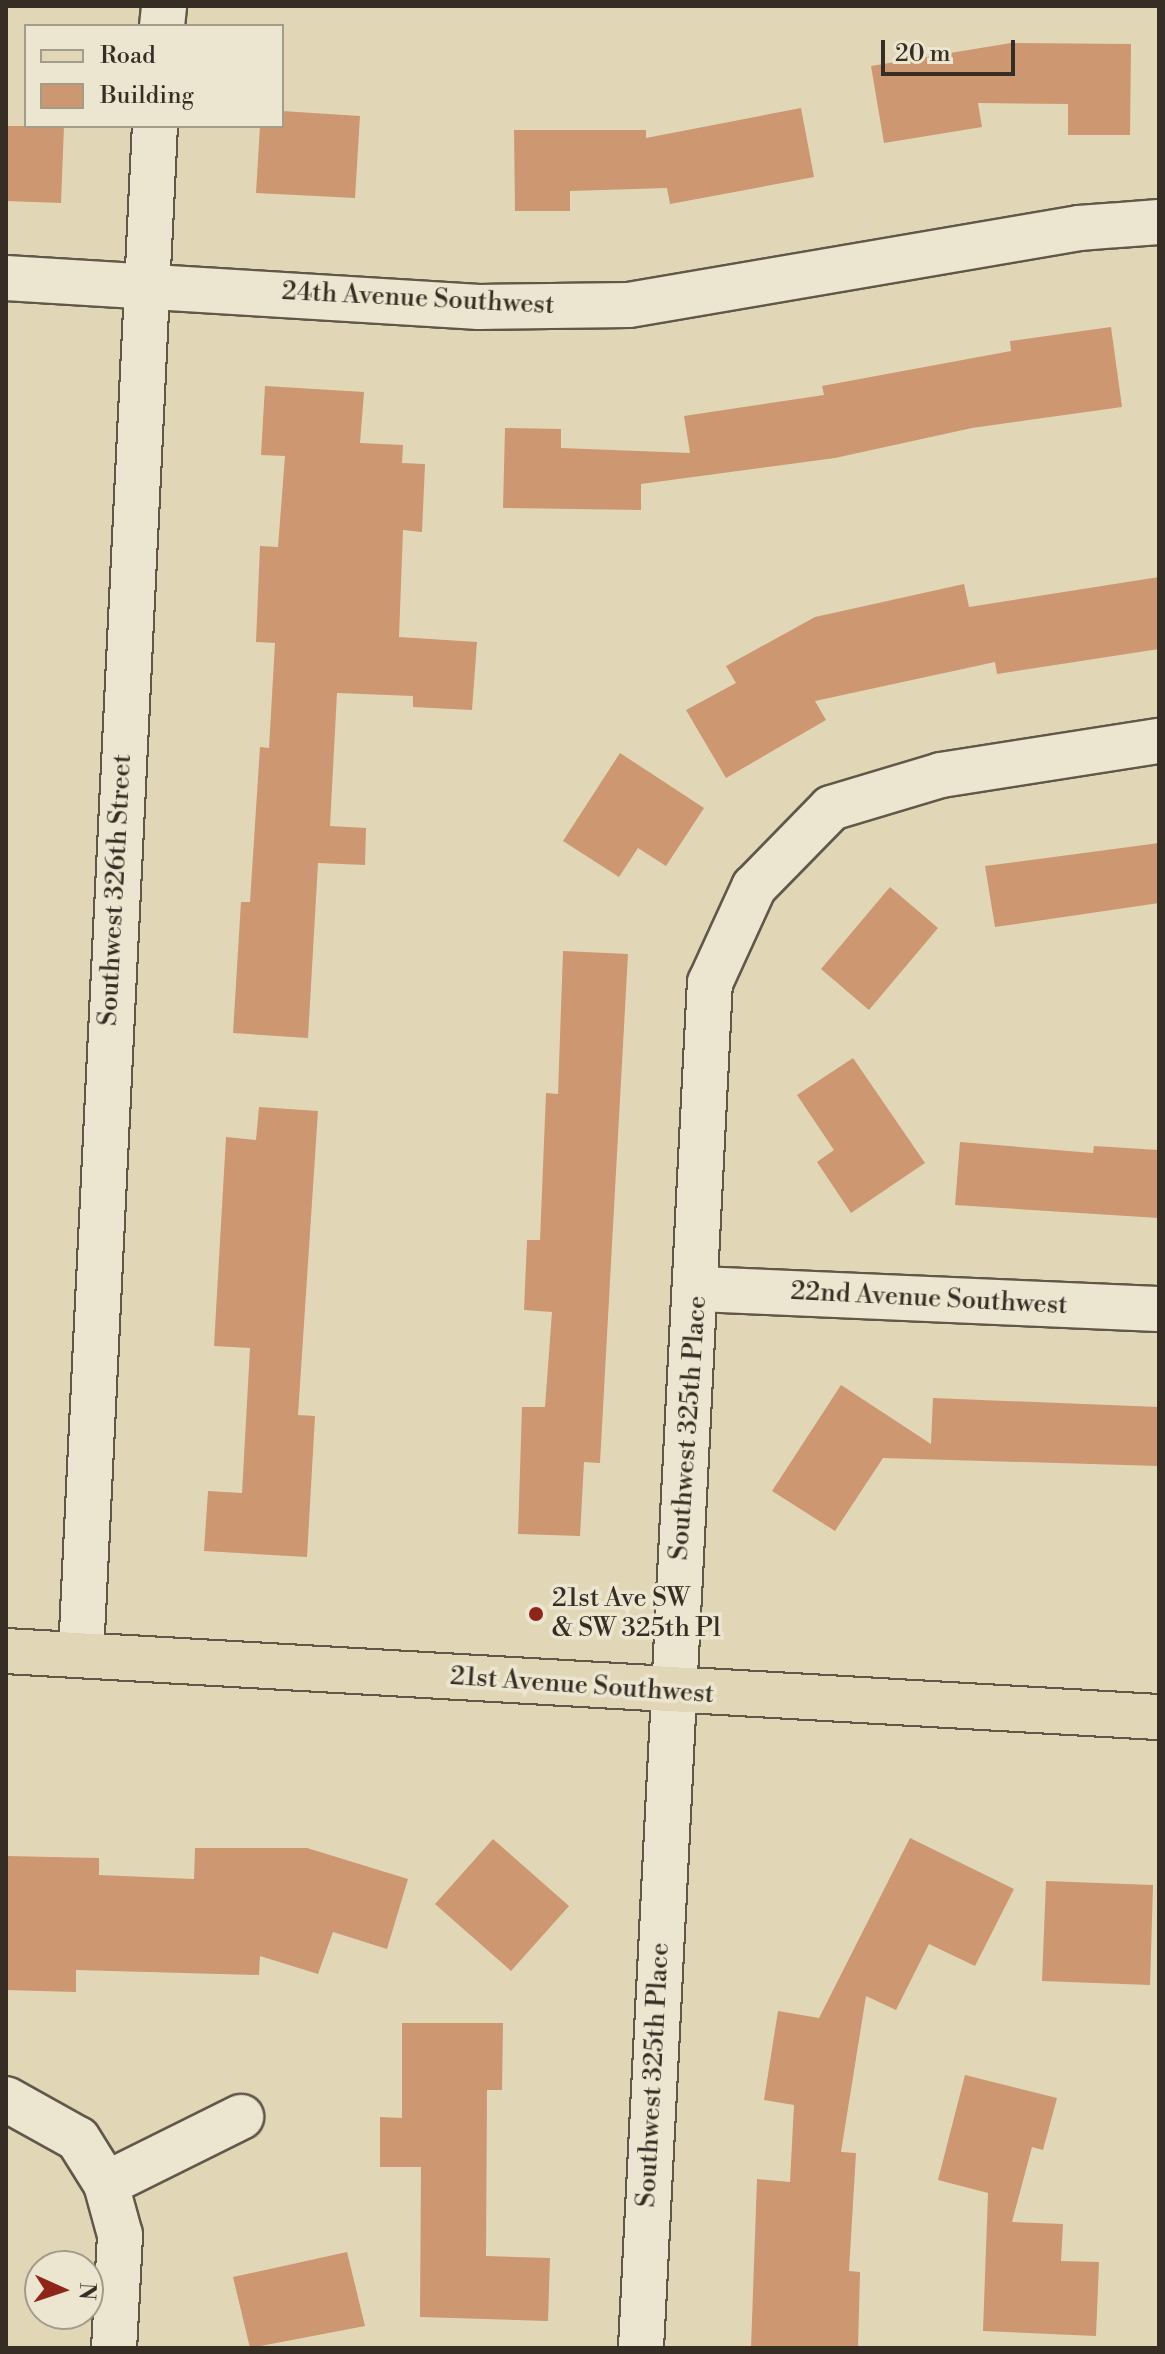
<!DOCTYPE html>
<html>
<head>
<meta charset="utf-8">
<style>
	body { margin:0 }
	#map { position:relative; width:1165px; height:2354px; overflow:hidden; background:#e1d7b7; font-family:"Libre Bodoni",serif }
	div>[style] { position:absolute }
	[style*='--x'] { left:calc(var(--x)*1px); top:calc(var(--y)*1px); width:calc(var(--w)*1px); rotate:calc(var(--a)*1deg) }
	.building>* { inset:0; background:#cc9771 }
	.roads { filter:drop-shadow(2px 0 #615849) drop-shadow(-2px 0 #615849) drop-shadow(0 2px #615849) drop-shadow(0 -2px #615849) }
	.minor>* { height:44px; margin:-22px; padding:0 22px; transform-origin:22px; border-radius:22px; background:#ece5d0 }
	.primary>* { height:44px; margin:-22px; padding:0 22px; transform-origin:22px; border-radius:22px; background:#e1d7b7 }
	.dots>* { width:22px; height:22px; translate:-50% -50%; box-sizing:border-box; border:4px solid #ece5d0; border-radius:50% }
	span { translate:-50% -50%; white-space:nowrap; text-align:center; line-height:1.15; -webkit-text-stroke:7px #ece5d0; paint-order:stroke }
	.street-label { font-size:26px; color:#362e24 }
	.poi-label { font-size:26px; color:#362e24 }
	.left { translate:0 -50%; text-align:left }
	.frame { position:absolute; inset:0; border:8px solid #362e24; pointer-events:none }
	.legend { position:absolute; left:24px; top:24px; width:260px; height:104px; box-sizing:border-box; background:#ece5d0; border:2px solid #a39c8b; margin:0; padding:10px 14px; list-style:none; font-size:24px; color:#362e24 }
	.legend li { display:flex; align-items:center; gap:16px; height:40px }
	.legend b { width:40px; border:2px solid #a39c8b }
	.north { position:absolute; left:24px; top:2250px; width:80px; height:80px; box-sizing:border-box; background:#ece5d0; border:2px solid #a39c8b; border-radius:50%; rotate:93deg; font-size:22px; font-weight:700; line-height:32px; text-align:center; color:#362e24 }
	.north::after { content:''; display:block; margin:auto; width:28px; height:36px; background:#8f2418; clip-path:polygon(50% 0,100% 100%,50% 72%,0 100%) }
	.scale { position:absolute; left:881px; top:40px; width:134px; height:36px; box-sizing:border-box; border:4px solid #362e24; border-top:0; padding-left:10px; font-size:24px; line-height:28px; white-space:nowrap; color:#362e24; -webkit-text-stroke:6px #ece5d0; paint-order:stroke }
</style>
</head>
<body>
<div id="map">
	<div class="building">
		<i style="clip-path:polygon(1011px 43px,1131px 44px,1130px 135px,1068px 135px,1068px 104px,978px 103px,982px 127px,884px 143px,871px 66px)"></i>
		<i style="clip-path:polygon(801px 108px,814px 177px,670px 204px,667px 188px,570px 191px,570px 211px,515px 211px,514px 130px,646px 130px,646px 138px)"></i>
		<i style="clip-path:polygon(282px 111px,360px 116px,355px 198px,256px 193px,260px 126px,282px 126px)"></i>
		<i style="clip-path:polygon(6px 126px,64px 126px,61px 203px,6px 201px)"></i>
		<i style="clip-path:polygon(1111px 327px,1122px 407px,972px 428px,835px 458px,641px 484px,641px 510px,503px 508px,505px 428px,561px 429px,561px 448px,690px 453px,684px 416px,824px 395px,822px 386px,1011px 351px,1010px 341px)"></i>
		<i style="clip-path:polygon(265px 386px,364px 392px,360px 443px,403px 445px,402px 463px,425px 464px,422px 532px,403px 530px,399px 637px,477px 642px,472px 710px,413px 707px,413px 696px,337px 693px,330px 826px,366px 828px,365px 865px,318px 863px,308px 1038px,233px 1033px,241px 902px,250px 902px,260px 747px,269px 748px,275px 643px,256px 642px,260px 546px,278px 547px,285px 456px,261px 455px)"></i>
		<i style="clip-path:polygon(1159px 577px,1159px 649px,997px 674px,995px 662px,815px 701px,826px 720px,726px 778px,686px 710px,736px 683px,726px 666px,815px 617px,964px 584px,969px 607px)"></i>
		<i style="clip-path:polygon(620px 753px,704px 808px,666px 866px,638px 848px,619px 877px,563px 841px)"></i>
		<i style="clip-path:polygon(1159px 843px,1159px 903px,995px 927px,985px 866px)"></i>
		<i style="clip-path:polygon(890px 887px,938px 928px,869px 1010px,821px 969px)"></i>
		<i style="clip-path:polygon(563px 951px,628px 954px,600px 1463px,584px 1462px,580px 1536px,518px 1534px,522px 1407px,545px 1407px,552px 1312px,524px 1310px,527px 1240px,540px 1240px,546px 1093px,558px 1094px)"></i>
		<i style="clip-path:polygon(853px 1058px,925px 1163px,851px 1213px,817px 1162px,834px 1150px,797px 1095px)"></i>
		<i style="clip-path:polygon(259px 1107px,318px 1111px,298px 1415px,315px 1416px,307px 1557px,204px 1551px,208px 1491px,242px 1493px,250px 1348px,214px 1346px,226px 1137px,256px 1140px)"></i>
		<i style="clip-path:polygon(960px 1142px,1093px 1153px,1094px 1146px,1159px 1150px,1159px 1218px,955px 1205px)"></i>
		<i style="clip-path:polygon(841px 1385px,931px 1444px,933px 1398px,1159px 1407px,1159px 1466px,883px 1458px,835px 1531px,772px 1491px)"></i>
		<i style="clip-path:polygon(910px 1838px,1014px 1889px,975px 1966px,929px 1944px,896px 2010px,866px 1996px,841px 2152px,856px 2153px,849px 2271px,860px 2272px,858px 2348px,751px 2348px,757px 2179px,790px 2182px,794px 2105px,764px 2100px,778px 2011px,819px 2018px)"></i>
		<i style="clip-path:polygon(493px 1839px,569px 1906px,511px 1971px,435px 1904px)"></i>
		<i style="clip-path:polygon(195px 1848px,307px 1848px,408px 1879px,387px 1949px,333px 1932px,318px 1974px,260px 1956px,259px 1975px,76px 1970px,76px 1992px,6px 1990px,6px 1856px,99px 1858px,99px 1875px,194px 1879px)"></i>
		<i style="clip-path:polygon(1046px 1881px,1153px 1885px,1150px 1985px,1042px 1981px)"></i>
		<i style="clip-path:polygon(402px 2023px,503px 2023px,502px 2090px,487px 2090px,486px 2256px,550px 2258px,548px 2321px,420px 2317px,421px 2167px,380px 2167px,380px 2117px,402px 2118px)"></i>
		<i style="clip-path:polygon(965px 2075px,1057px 2098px,1043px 2150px,1032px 2147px,1012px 2222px,1063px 2224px,1061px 2261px,1099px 2262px,1096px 2336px,983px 2331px,988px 2193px,938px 2180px)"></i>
		<i style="clip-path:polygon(347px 2252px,365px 2326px,250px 2348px,233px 2277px)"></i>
	</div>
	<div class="roads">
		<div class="minor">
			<i style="--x:162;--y:26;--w:20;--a:-84"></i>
			<i style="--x:6;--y:278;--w:474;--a:3.5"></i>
			<i style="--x:479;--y:307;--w:150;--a:-0.8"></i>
			<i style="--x:629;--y:305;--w:457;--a:-9.7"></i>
			<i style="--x:1079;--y:228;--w:80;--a:-4.3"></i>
			<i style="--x:698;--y:1289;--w:461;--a:2.5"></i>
			<i style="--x:81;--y:1654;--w:1530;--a:-87.23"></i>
			<i style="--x:6;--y:2099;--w:82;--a:29.1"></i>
			<i style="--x:78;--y:2139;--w:53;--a:58.1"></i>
			<i style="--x:106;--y:2184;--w:53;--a:74.6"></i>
			<i style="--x:120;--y:2235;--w:113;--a:93"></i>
			<i style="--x:106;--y:2184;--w:151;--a:-26.4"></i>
			<i style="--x:641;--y:2348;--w:1367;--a:-87.11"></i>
			<i style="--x:710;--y:983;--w:106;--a:-65.4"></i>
			<i style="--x:754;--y:887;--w:110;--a:-45.7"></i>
			<i style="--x:831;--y:808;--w:115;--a:-16.7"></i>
			<i style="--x:941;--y:775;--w:221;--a:-8.9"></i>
		</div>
		<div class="primary">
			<i style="--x:6;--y:1651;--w:1155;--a:3.28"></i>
		</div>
	</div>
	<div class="dots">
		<i style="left:536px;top:1614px;background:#8f2418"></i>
	</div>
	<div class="street-label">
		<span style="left:418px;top:299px;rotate:3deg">24th Avenue Southwest</span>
		<span style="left:116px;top:890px;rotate:-87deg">Southwest 326th Street</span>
		<span style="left:929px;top:1299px;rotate:3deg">22nd Avenue Southwest</span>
		<span style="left:689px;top:1428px;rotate:-86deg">Southwest 325th Place</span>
		<span style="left:582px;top:1686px;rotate:4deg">21st Avenue Southwest</span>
		<span style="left:654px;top:2075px;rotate:-87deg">Southwest 325th Place</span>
	</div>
	<div class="poi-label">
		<span class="left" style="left:552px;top:1614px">21st Ave SW<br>&amp; SW 325th Pl</span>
	</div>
	<div class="frame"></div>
	<ul class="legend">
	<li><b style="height:10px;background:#e1d7b7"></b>Road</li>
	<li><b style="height:22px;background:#cc9771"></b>Building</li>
	</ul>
	<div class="north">N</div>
	<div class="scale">20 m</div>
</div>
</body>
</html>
